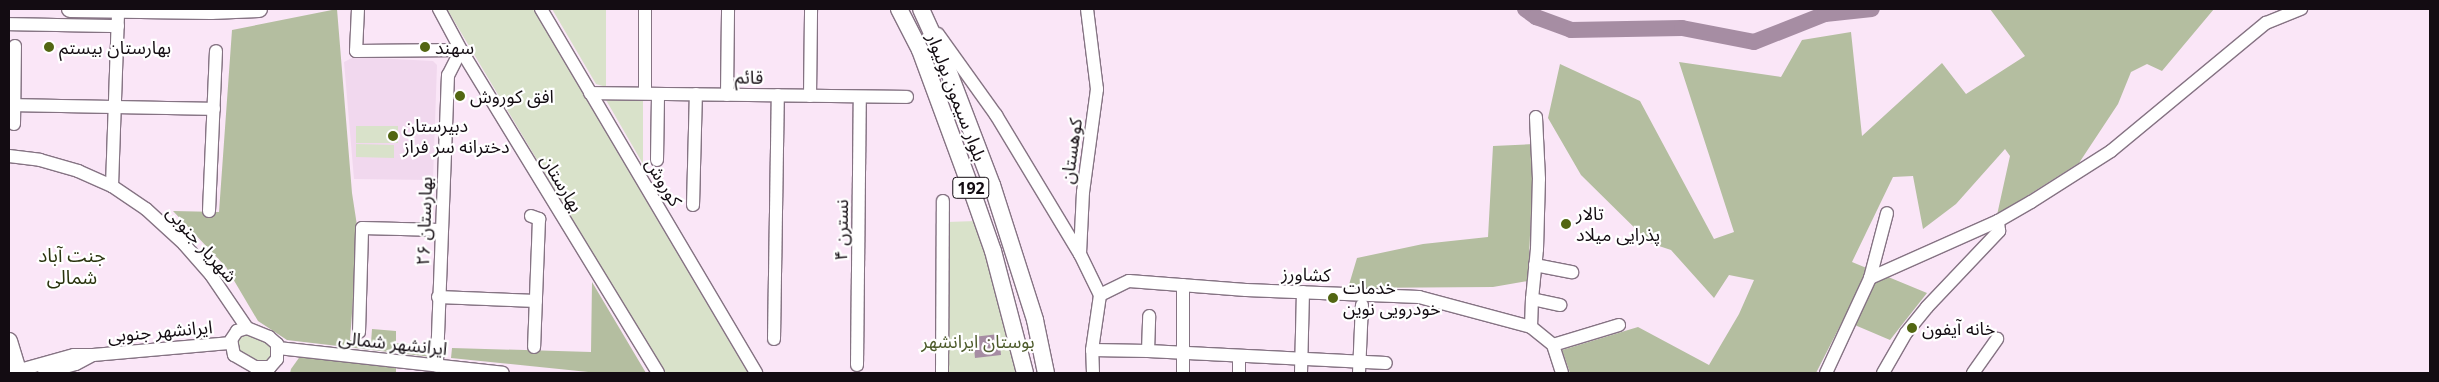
<!DOCTYPE html>
<html>
<head>
<meta charset="utf-8">
<style>
	body { margin:0 }
	#map { position:relative; width:2439px; height:382px; overflow:hidden; background:#fae6f7; font-family:"Open Sans","Noto Sans Arabic",sans-serif }
	div>[style] { position:absolute }
	[style*='--x'] { left:calc(var(--x)*1px); top:calc(var(--y)*1px); width:calc(var(--w)*1px); rotate:calc(var(--a)*1deg) }
	.built>* { inset:0; background:#f1d8ee }
	.green>* { inset:0; background:#d9e2ca }
	.forest>* { inset:0; background:#b4bea0 }
	.water>* { inset:0; background:#a68da3 }
	.river>* { height:16px; margin:-8px; padding:0 8px; transform-origin:8px; border-radius:8px; background:#a68da3 }
	.roads { filter:drop-shadow(1px 0 #857383) drop-shadow(-1px 0 #857383) drop-shadow(0 1px #857383) drop-shadow(0 -1px #857383) }
	.minor>* { height:12px; margin:-6px; padding:0 6px; transform-origin:6px; border-radius:6px; background:#fff }
	.major>* { height:16px; margin:-8px; padding:0 8px; transform-origin:8px; border-radius:8px; background:#fff }
	.dots>* { width:14px; height:14px; translate:-50% -50%; box-sizing:border-box; border:2px solid #fff; border-radius:50% }
	span { translate:-50% -50%; white-space:nowrap; text-align:center; line-height:1.15; -webkit-text-stroke:4.5px #fff; paint-order:stroke }
	.shield-label span { padding:1px 4px; background:#fff; border:1px solid; border-radius:4px; -webkit-text-stroke-width:0 }
	.shield-label { font-size:16px; color:#130c12; font-weight:700 }
	.poi-label { font-size:18px; color:#130c12 }
	.left { translate:0 -50%; text-align:left }
	.street-label { font-size:18px; color:#130c12 }
	.park-label { font-size:18px; color:#4d5b2b }
	.neighbourhood-label { font-size:19px; color:#2a340e }
	.frame { position:absolute; inset:0; border:10px solid #130c12; pointer-events:none }
</style>
</head>
<body>
<div id="map">
	<div class="built">
		<i style="clip-path:polygon(354px 57px,433px 61px,437px 65px,433px 180px,354px 179px,344px 62px)"></i>
	</div>
	<div class="green">
		<i style="clip-path:polygon(447px 9px,533px 9px,748px 373px,664px 373px)"></i>
		<i style="clip-path:polygon(552px 9px,606px 9px,606px 87px,596px 84px)"></i>
		<i style="clip-path:polygon(606px 100px,643px 100px,643px 164px)"></i>
		<i style="clip-path:polygon(356px 126px,398px 126px,398px 143px,356px 143px)"></i>
		<i style="clip-path:polygon(356px 144px,394px 145px,394px 158px,356px 157px)"></i>
		<i style="clip-path:polygon(976px 221px,1000px 300px,1017px 373px,945px 373px,947px 222px)"></i>
		<i style="clip-path:polygon(242px 333px,271px 342px,276px 350px,266px 366px,240px 356px,235px 340px)"></i>
	</div>
	<div class="forest">
		<i style="clip-path:polygon(337px 9px,352px 193px,358px 232px,350px 340px,371px 343px,372px 329px,396px 331px,396px 343px,431px 346px,431px 357px,287px 340px,258px 321px,226px 267px,173px 211px,219px 212px,232px 30px)"></i>
		<i style="clip-path:polygon(1990px 9px,2214px 9px,2162px 71px,2147px 64px,2131px 72px,2118px 104px,2079px 163px,1997px 215px,2010px 156px,2005px 149px,1956px 204px,1923px 229px,1913px 176px,1893px 177px,1852px 262px,1927px 293px,1890px 340px,1843px 320px,1816px 373px,1570px 373px,1562px 350px,1638px 327px,1709px 365px,1739px 314px,1754px 280px,1729px 275px,1714px 298px,1671px 250px,1650px 243px,1581px 175px,1548px 118px,1560px 64px,1640px 101px,1714px 239px,1734px 232px,1679px 62px,1781px 77px,1802px 40px,1851px 32px,1862px 136px,1942px 63px,1966px 94px,2025px 56px)"></i>
		<i style="clip-path:polygon(1534px 144px,1528px 281px,1493px 287px,1348px 288px,1357px 258px,1423px 244px,1488px 237px,1493px 146px)"></i>
		<i style="clip-path:polygon(592px 282px,646px 373px,598px 373px,451px 358px,452px 348px,591px 352px)"></i>
		<i style="clip-path:polygon(301px 355px,396px 368px,396px 373px,290px 373px,291px 369px)"></i>
	</div>
	<div class="water">
		<i style="clip-path:polygon(999px 334px,1001px 355px,975px 358px,973px 337px)"></i>
	</div>
	<div class="river">
		<i style="--x:1525;--y:9;--w:14;--a:36"></i>
		<i style="--x:1536;--y:17;--w:37;--a:20"></i>
		<i style="--x:1571;--y:30;--w:111;--a:-1"></i>
		<i style="--x:1682;--y:28;--w:73;--a:11"></i>
		<i style="--x:1754;--y:42;--w:76;--a:-21.5"></i>
		<i style="--x:1825;--y:14;--w:47;--a:-6.1"></i>
	</div>
	<div class="roads">
		<div class="minor">
			<i style="--x:358;--y:9;--w:42;--a:92.7"></i>
			<i style="--x:356;--y:51;--w:105;--a:-0.5"></i>
			<i style="--x:461;--y:50;--w:28;--a:117"></i>
			<i style="--x:448;--y:75;--w:291;--a:92.2"></i>
			<i style="--x:439;--y:9;--w:47;--a:61.8"></i>
			<i style="--x:461;--y:50;--w:378;--a:58.6"></i>
			<i style="--x:541;--y:9;--w:423;--a:59.4"></i>
			<i style="--x:1087;--y:9;--w:81;--a:82.9"></i>
			<i style="--x:1097;--y:89;--w:104;--a:97.7"></i>
			<i style="--x:1083;--y:192;--w:62;--a:92.8"></i>
			<i style="--x:1080;--y:254;--w:46;--a:64"></i>
			<i style="--x:9;--y:24;--w:109;--a:1.1"></i>
			<i style="--x:938;--y:34;--w:100;--a:54.4"></i>
			<i style="--x:996;--y:115;--w:162;--a:58.9"></i>
			<i style="--x:590;--y:93;--w:317;--a:0.7"></i>
			<i style="--x:645;--y:93;--w:84;--a:-90"></i>
			<i style="--x:727;--y:95;--w:86;--a:-89.3"></i>
			<i style="--x:810;--y:96;--w:87;--a:-89.3"></i>
			<i style="--x:14;--y:105;--w:200;--a:1.1"></i>
			<i style="--x:14;--y:124;--w:78;--a:-89.3"></i>
			<i style="--x:9;--y:156;--w:31;--a:7"></i>
			<i style="--x:40;--y:160;--w:40;--a:16"></i>
			<i style="--x:78;--y:171;--w:37;--a:24"></i>
			<i style="--x:112;--y:186;--w:41;--a:34.1"></i>
			<i style="--x:146;--y:209;--w:52;--a:42.6"></i>
			<i style="--x:184;--y:244;--w:41;--a:48.9"></i>
			<i style="--x:211;--y:275;--w:64;--a:55.8"></i>
			<i style="--x:657;--y:160;--w:66;--a:-89.1"></i>
			<i style="--x:112;--y:186;--w:176;--a:-88"></i>
			<i style="--x:693;--y:205;--w:111;--a:-88.5"></i>
			<i style="--x:209;--y:211;--w:160;--a:-87.5"></i>
			<i style="--x:531;--y:216;--w:9;--a:21"></i>
			<i style="--x:539;--y:219;--w:128;--a:92.2"></i>
			<i style="--x:1535;--y:265;--w:38;--a:11"></i>
			<i style="--x:1870;--y:278;--w:67;--a:-75.3"></i>
			<i style="--x:1183;--y:285;--w:88;--a:90"></i>
			<i style="--x:438;--y:297;--w:98;--a:2.3"></i>
			<i style="--x:1532;--y:299;--w:29;--a:12"></i>
			<i style="--x:1531;--y:327;--w:28;--a:-88"></i>
			<i style="--x:1532;--y:299;--w:50;--a:-84.3"></i>
			<i style="--x:1537;--y:249;--w:70;--a:-88.4"></i>
			<i style="--x:1539;--y:179;--w:62;--a:-92.8"></i>
			<i style="--x:247;--y:328;--w:24;--a:22"></i>
			<i style="--x:269;--y:337;--w:11;--a:41"></i>
			<i style="--x:277;--y:344;--w:15;--a:90"></i>
			<i style="--x:277;--y:359;--w:11;--a:131"></i>
			<i style="--x:270;--y:367;--w:15;--a:180"></i>
			<i style="--x:255;--y:367;--w:24;--a:-150"></i>
			<i style="--x:234;--y:355;--w:15;--a:-101"></i>
			<i style="--x:231;--y:340;--w:11;--a:-56"></i>
			<i style="--x:237;--y:331;--w:10;--a:-17"></i>
			<i style="--x:359;--y:332;--w:104;--a:-88.3"></i>
			<i style="--x:362;--y:228;--w:78;--a:1.5"></i>
			<i style="--x:774;--y:339;--w:244;--a:-89.1"></i>
			<i style="--x:1553;--y:345;--w:69;--a:-16.9"></i>
			<i style="--x:278;--y:348;--w:226;--a:6.3"></i>
			<i style="--x:1092;--y:350;--w:56;--a:1"></i>
			<i style="--x:1148;--y:351;--w:238;--a:2.9"></i>
			<i style="--x:1148;--y:351;--w:35;--a:-88"></i>
			<i style="--x:1239;--y:356;--w:17;--a:90"></i>
			<i style="--x:857;--y:365;--w:268;--a:-89.4"></i>
			<i style="--x:9;--y:373;--w:67;--a:-15.5"></i>
			<i style="--x:74;--y:355;--w:19;--a:0"></i>
			<i style="--x:93;--y:355;--w:139;--a:-5"></i>
			<i style="--x:44;--y:373;--w:33;--a:-16"></i>
			<i style="--x:76;--y:364;--w:17;--a:-28"></i>
			<i style="--x:942;--y:373;--w:172;--a:-89.7"></i>
			<i style="--x:1093;--y:373;--w:23;--a:-92"></i>
			<i style="--x:1092;--y:350;--w:56;--a:-81.7"></i>
			<i style="--x:1100;--y:295;--w:32;--a:-26"></i>
			<i style="--x:1129;--y:281;--w:117;--a:4.4"></i>
			<i style="--x:1246;--y:290;--w:173;--a:2.3"></i>
			<i style="--x:1419;--y:297;--w:116;--a:15"></i>
			<i style="--x:1531;--y:327;--w:28;--a:39"></i>
			<i style="--x:1553;--y:345;--w:29;--a:72"></i>
			<i style="--x:1301;--y:373;--w:81;--a:-88.6"></i>
			<i style="--x:1359;--y:373;--w:68;--a:-87.5"></i>
			<i style="--x:1826;--y:373;--w:105;--a:-65.1"></i>
			<i style="--x:1870;--y:278;--w:140;--a:-24"></i>
			<i style="--x:1998;--y:221;--w:38;--a:-30"></i>
			<i style="--x:2031;--y:202;--w:95;--a:-32.5"></i>
			<i style="--x:2111;--y:151;--w:201;--a:-39.6"></i>
			<i style="--x:2266;--y:23;--w:38;--a:-22"></i>
			<i style="--x:1883;--y:373;--w:46;--a:-60.1"></i>
			<i style="--x:1906;--y:333;--w:33;--a:-51"></i>
			<i style="--x:1927;--y:307;--w:105;--a:-46.5"></i>
			<i style="--x:1999;--y:231;--w:10;--a:-96"></i>
			<i style="--x:1973;--y:373;--w:42;--a:-54.8"></i>
		</div>
		<div class="major">
			<i style="--x:70;--y:9;--w:141;--a:0.8"></i>
			<i style="--x:211;--y:11;--w:48;--a:-2.4"></i>
			<i style="--x:899;--y:9;--w:46;--a:62.9"></i>
			<i style="--x:920;--y:50;--w:153;--a:69.8"></i>
			<i style="--x:973;--y:194;--w:60;--a:70.7"></i>
			<i style="--x:993;--y:251;--w:126;--a:75.3"></i>
			<i style="--x:921;--y:9;--w:58;--a:65.6"></i>
			<i style="--x:945;--y:62;--w:132;--a:69.1"></i>
			<i style="--x:992;--y:185;--w:142;--a:72.3"></i>
			<i style="--x:1035;--y:320;--w:54;--a:78.3"></i>
			<i style="--x:9;--y:341;--w:34;--a:73"></i>
			<i style="--x:50;--y:373;--w:3;--a:-45"></i>
		</div>
	</div>
	<div class="dots">
		<i style="left:49px;top:47px;background:#526612"></i>
		<i style="left:425px;top:47px;background:#526612"></i>
		<i style="left:460px;top:96px;background:#526612"></i>
		<i style="left:393px;top:136px;background:#526612"></i>
		<i style="left:1566px;top:224px;background:#526612"></i>
		<i style="left:1333px;top:298px;background:#526612"></i>
		<i style="left:1912px;top:328px;background:#526612"></i>
	</div>
	<div class="shield-label">
		<span style="left:971px;top:188px">192</span>
	</div>
	<div class="poi-label">
		<span class="left" style="left:59px;top:47px">بهارستان بیستم</span>
		<span class="left" style="left:435px;top:47px">سهند</span>
		<span class="left" style="left:470px;top:96px">افق کوروش</span>
		<span class="left" style="left:403px;top:136px">دبیرستان<br>دخترانه سر فراز</span>
		<span class="left" style="left:1576px;top:224px">تالار<br>پذرایی میلاد</span>
		<span class="left" style="left:1343px;top:298px">خدمات<br>خودرویی نوین</span>
		<span class="left" style="left:1922px;top:328px">خانه آیفون</span>
	</div>
	<div class="street-label">
		<span style="left:749px;top:77px;rotate:1deg">قائم</span>
		<span style="left:957px;top:97px;rotate:69deg">بلوار سیمون بولیوار</span>
		<span style="left:1071px;top:151px;rotate:-82deg">کوهستان</span>
		<span style="left:664px;top:182px;rotate:59deg">کوروش</span>
		<span style="left:562px;top:183px;rotate:59deg">بهارستان</span>
		<span style="left:424px;top:221px;rotate:-88deg">بهارستان ۲۶</span>
		<span style="left:841px;top:230px;rotate:-89deg">نسترن ۴</span>
		<span style="left:202px;top:244px;rotate:48deg">شهریار جنوبی</span>
		<span style="left:1306px;top:274px;rotate:2deg">کشاورز</span>
		<span style="left:160px;top:331px;rotate:-5deg">ایرانشهر جنوبی</span>
		<span style="left:393px;top:343px;rotate:6deg">ایرانشهر شمالی</span>
	</div>
	<div class="park-label">
		<span style="left:978px;top:341px">بوستان ایرانشهر</span>
	</div>
	<div class="neighbourhood-label">
		<span style="left:72px;top:267px">جنت‌ آباد<br>شمالی</span>
	</div>
	<div class="frame"></div>
</div>
</body>
</html>
